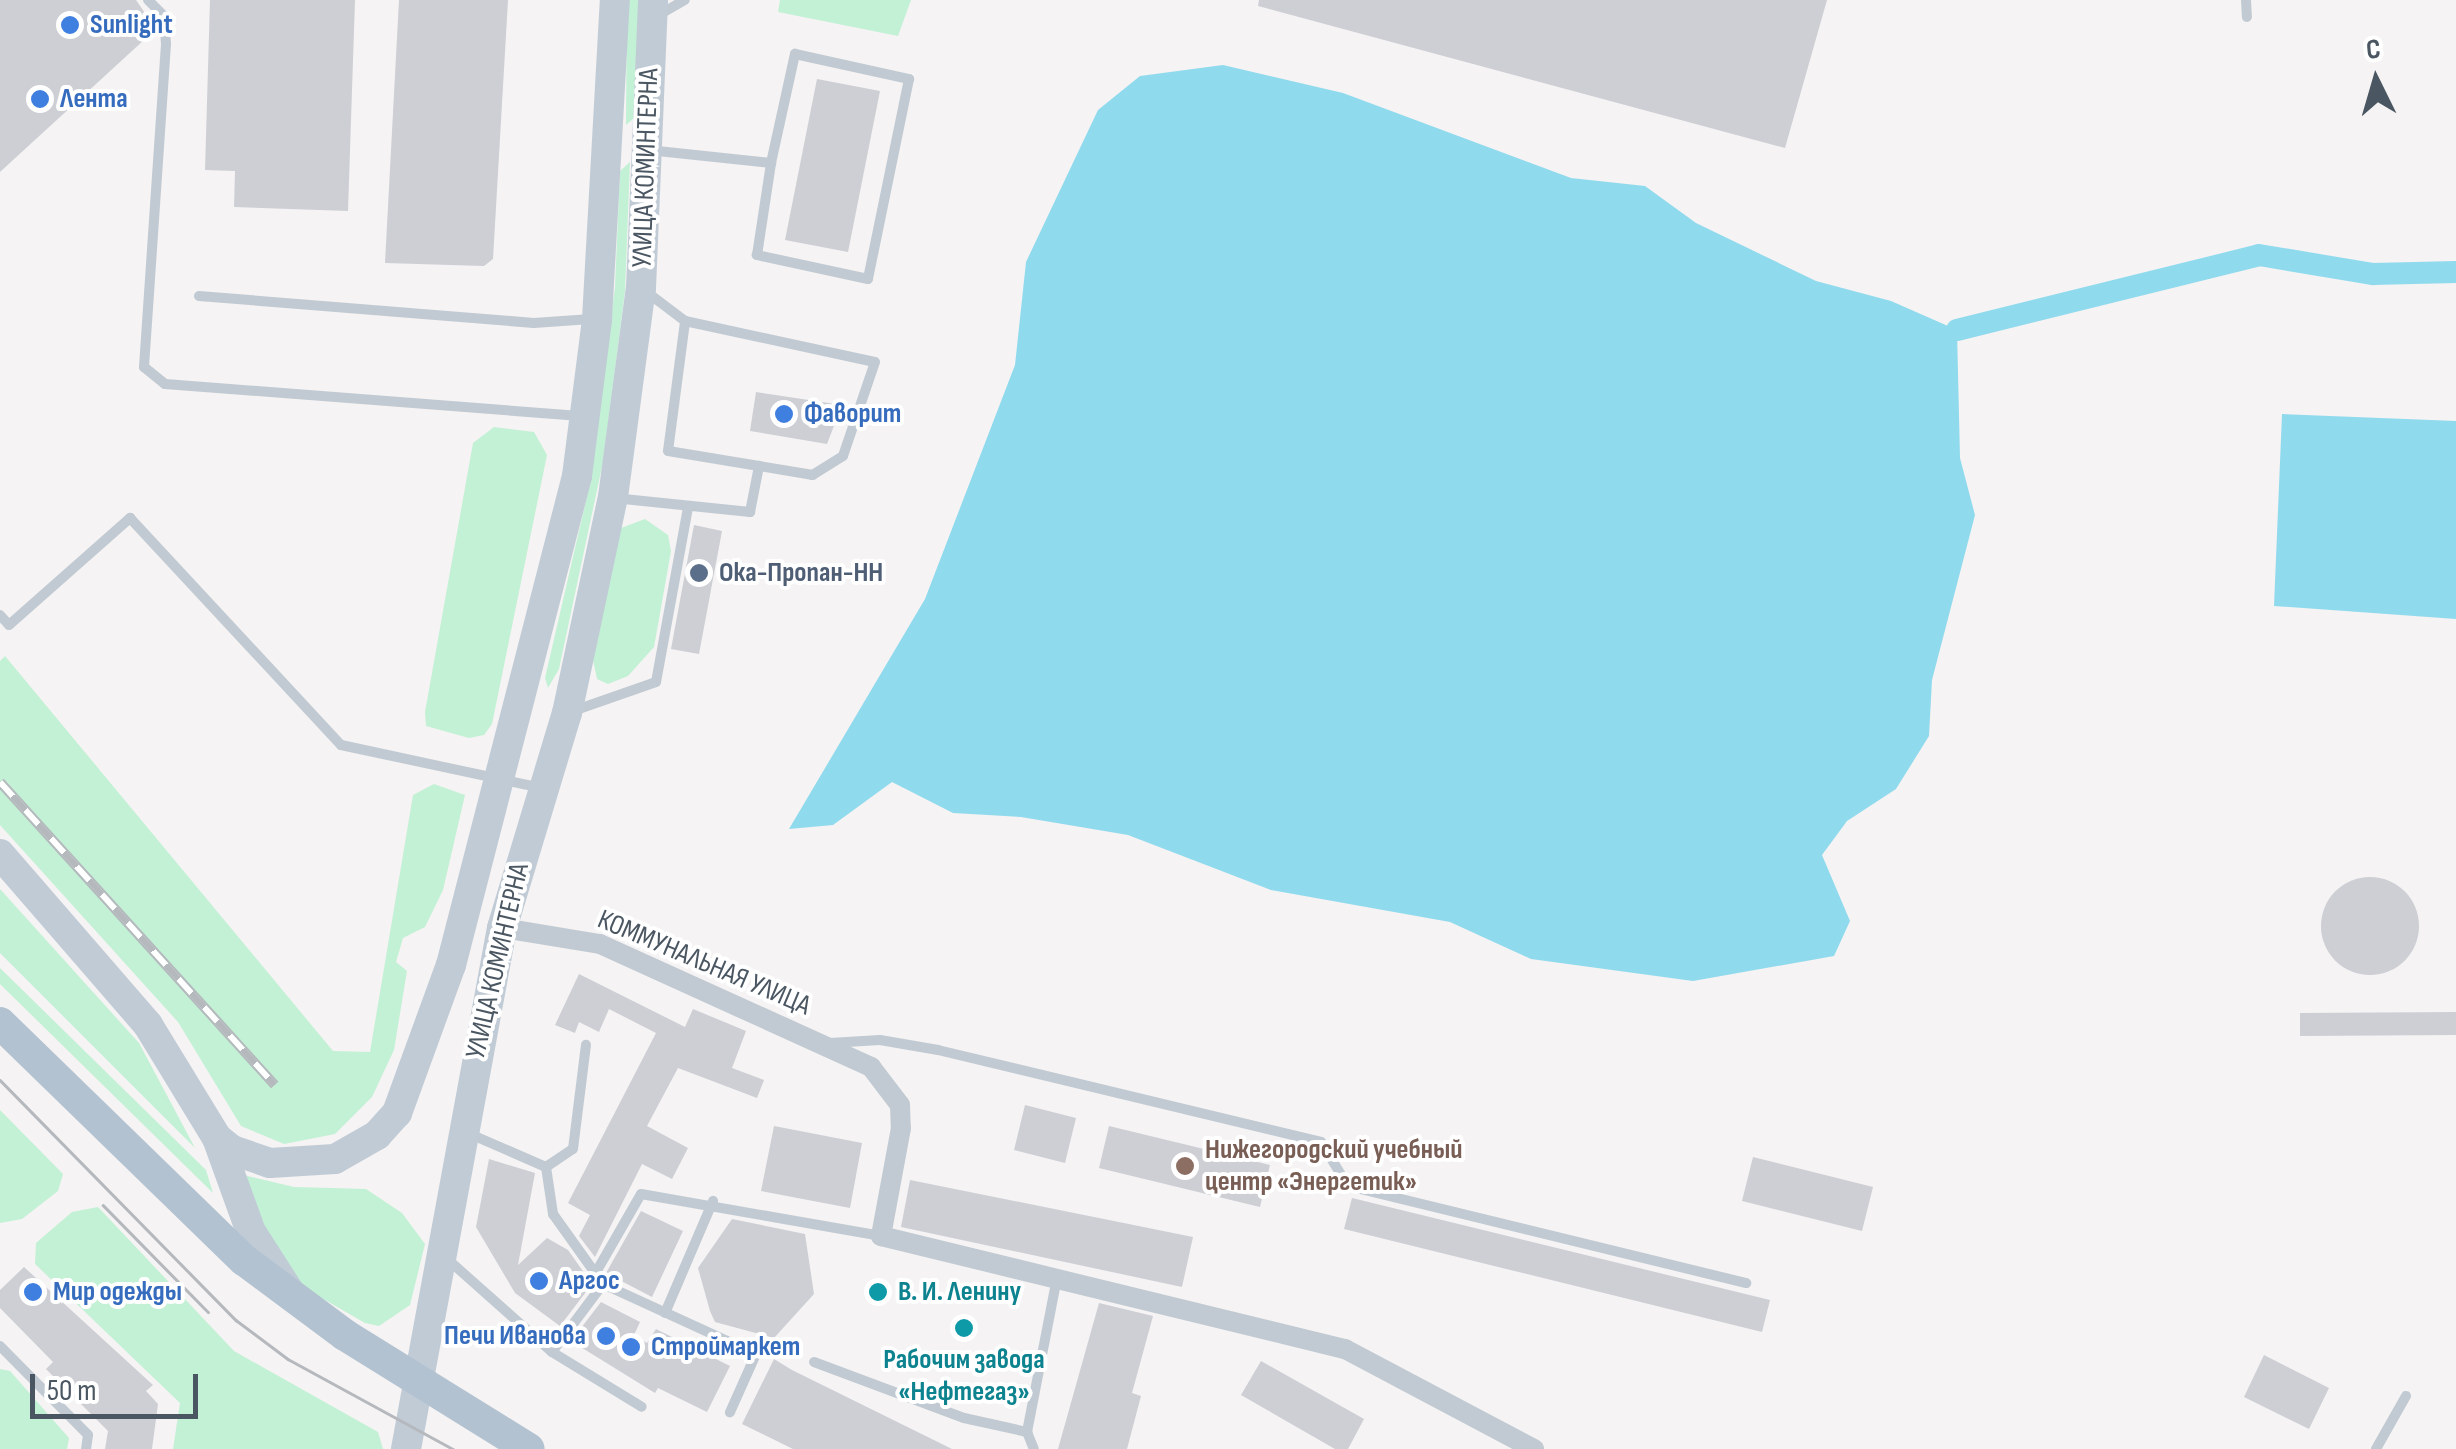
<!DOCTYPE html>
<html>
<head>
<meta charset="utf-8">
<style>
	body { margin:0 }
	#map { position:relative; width:2456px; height:1449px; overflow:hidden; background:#f5f3f3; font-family:"Sofia Sans Condensed",sans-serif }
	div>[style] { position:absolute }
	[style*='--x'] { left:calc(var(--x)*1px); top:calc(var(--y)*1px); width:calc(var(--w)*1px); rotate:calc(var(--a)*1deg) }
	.green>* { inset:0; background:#c3f1d5 }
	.water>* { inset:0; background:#90daee }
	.canal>* { height:22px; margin:-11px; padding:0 11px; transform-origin:11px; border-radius:11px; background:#90daee }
	.building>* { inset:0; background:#cdcfd5 }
	.round { border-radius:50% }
	.lane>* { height:10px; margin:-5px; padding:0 5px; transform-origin:5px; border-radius:5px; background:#c1cad2 }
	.street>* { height:20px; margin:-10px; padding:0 10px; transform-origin:10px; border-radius:10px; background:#c1cad2 }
	.secondary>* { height:30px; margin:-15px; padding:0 15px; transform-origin:15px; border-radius:15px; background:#c1cbd6 }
	.primary>* { height:32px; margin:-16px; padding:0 16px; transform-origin:16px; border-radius:16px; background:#b3c2d1 }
	.tram>* { height:2.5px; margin:-1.25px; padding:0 1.25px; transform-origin:1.25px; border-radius:1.25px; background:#b5b8bd }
	.rail>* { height:10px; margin-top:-5px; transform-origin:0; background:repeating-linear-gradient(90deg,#fff 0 19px,#b5b8bd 0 38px); box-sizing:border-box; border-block:2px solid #b5b8bd }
	.dots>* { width:28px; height:28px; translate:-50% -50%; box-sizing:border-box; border:5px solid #fff; border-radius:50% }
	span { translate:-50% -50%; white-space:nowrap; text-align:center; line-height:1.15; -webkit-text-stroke:8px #fff; paint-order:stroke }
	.shop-label { font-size:28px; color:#366cbe; font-weight:700 }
	.left { translate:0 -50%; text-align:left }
	.right { translate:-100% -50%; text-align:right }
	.street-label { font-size:28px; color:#4a5661 }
	.service-label { font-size:28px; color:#4e5e75; font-weight:700 }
	.education-label { font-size:28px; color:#785e54; font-weight:700 }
	.culture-label { font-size:28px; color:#0d838f; font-weight:700 }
	.north { position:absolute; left:2326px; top:30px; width:100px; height:100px; -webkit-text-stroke:8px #fff; paint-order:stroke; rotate:355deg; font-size:28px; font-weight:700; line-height:40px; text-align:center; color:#4a5661 }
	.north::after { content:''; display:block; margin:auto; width:35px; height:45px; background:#4a5661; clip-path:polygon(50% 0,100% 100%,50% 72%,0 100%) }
	.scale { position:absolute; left:30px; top:1374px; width:168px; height:45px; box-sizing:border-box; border:5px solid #4a5661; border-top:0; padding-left:12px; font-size:30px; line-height:35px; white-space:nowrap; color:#4a5661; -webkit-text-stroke:8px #fff; paint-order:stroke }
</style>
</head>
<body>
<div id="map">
	<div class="green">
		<i style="clip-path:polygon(627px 0,639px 0,634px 118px,626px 125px)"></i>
		<i style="clip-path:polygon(780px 0,911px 0,898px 36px,778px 12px)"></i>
		<i style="clip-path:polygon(630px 162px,625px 291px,603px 462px,559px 669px,548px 688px,545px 678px,591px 479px,615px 287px,620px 171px)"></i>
		<i style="clip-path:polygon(494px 427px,534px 432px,547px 455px,492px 724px,484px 735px,469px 738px,426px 726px,425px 712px,473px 443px)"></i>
		<i style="clip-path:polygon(645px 519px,668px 535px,671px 551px,654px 647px,628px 676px,608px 684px,597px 679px,593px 660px,621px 528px)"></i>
		<i style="clip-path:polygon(5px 656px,333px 1051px,370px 1052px,413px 795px,434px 784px,465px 795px,443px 890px,425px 927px,403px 938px,396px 962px,407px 971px,394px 1050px,372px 1097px,335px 1134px,284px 1144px,241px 1126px,178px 1022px,0 825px,0 661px)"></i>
		<i style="clip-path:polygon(0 889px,139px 1043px,195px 1148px,0 953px)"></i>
		<i style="clip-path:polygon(0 968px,206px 1170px,213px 1193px,0 984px)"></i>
		<i style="clip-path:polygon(0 1110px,63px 1174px,58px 1191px,22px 1219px,0 1223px)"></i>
		<i style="clip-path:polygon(243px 1175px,294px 1187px,366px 1189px,402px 1213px,425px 1244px,410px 1305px,379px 1326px,365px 1323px,287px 1278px)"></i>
		<i style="clip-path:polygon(98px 1207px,234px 1351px,378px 1432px,383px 1449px,173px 1449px,180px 1403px,35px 1264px,36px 1243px,72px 1212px)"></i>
		<i style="clip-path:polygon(0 1369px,10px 1371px,69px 1438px,67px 1449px,0 1449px)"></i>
	</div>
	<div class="water">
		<i style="clip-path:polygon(1223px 65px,1343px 93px,1571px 178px,1645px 186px,1696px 223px,1816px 281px,1891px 301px,1957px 330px,1960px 458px,1975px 515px,1932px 680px,1929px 736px,1896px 789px,1847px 821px,1822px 855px,1850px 921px,1834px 956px,1693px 981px,1531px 959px,1450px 922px,1271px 890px,1128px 835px,1021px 817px,953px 813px,892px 782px,833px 825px,789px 829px,925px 599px,1015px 365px,1026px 262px,1098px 110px,1140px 76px)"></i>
		<i style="clip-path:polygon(2282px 414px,2456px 421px,2456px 619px,2274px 606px)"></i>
	</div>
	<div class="canal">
		<i style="--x:1957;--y:330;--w:311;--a:-13.9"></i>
		<i style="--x:2259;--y:255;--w:116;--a:9.5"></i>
		<i style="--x:2373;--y:274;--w:83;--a:-1.4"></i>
	</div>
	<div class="building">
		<i style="clip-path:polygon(0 0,136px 0,156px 29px,0 172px)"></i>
		<i style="clip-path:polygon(210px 0,355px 0,348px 211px,234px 207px,235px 171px,205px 170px)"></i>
		<i style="clip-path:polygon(399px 0,508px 0,493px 259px,484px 266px,385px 263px)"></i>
		<i style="clip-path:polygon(1259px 0,1827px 0,1785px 148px,1258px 6px)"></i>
		<i style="clip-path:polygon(817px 79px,880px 91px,848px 252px,785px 240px)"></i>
		<i style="clip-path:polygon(756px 392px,842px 405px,827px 444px,750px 431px)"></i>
		<i style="clip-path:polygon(694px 525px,722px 531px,699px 654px,671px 649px)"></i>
		<i class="round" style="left:2321px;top:877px;width:98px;height:98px"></i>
		<i style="clip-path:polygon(579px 974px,685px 1027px,693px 1009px,746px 1031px,732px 1068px,764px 1080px,757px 1098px,678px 1068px,647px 1126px,688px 1148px,672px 1179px,642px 1164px,595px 1257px,579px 1236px,590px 1215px,568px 1203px,656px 1033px,609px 1009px,599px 1032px,579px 1022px,575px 1033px,555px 1025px)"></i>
		<i style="clip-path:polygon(2456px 1012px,2456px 1035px,2300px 1036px,2300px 1013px)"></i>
		<i style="clip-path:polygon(1025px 1105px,1076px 1118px,1065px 1163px,1014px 1150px)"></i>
		<i style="clip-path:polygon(774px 1126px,862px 1143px,850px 1208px,761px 1191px)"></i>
		<i style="clip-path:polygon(1109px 1126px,1270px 1165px,1260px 1207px,1099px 1168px)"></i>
		<i style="clip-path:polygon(1753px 1157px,1873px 1187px,1862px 1231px,1742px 1201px)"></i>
		<i style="clip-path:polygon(489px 1159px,535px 1173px,518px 1265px,547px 1238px,568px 1250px,592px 1284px,560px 1326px,515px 1293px,476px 1227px)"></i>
		<i style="clip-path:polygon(910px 1180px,1193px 1237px,1182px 1287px,901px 1227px)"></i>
		<i style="clip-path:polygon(1352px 1198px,1770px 1300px,1762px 1332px,1344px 1229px)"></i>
		<i style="clip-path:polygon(641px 1211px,683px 1231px,652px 1297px,606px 1273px)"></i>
		<i style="clip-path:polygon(732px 1219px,805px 1234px,814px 1294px,774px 1338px,715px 1322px,710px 1311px,698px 1268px)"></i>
		<i style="clip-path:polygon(24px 1267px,153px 1385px,146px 1391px,158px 1404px,152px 1449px,105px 1449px,108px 1431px,46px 1369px,53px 1362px,0 1308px,0 1290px)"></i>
		<i style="clip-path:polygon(601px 1302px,640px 1322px,634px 1335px,647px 1343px,656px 1329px,730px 1366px,707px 1412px,658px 1388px,655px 1393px,571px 1341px)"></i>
		<i style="clip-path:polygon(1099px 1303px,1153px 1316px,1132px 1393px,1141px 1396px,1127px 1449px,1058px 1449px)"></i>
		<i style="clip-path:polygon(2264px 1355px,2329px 1388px,2309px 1429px,2244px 1397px)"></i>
		<i style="clip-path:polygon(774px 1359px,792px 1370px,952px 1449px,793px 1449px,742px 1424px)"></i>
		<i style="clip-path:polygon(1261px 1361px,1364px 1419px,1348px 1449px,1335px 1449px,1241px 1395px)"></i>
	</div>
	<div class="lane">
		<i style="--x:148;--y:0;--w:23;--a:45"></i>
		<i style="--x:164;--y:16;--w:28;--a:86"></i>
		<i style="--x:166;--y:44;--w:324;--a:93.9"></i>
		<i style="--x:144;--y:367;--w:27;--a:39"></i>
		<i style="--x:165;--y:384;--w:416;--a:4.4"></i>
		<i style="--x:2246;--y:0;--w:17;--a:87"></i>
		<i style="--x:657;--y:16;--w:32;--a:-30"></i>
		<i style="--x:648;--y:150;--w:124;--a:6"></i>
		<i style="--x:771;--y:163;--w:112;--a:-77.6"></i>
		<i style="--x:795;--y:54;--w:117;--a:12.4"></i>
		<i style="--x:909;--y:79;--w:204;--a:101.6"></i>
		<i style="--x:868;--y:279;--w:114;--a:-167.8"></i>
		<i style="--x:757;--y:255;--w:93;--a:-81.3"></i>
		<i style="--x:199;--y:296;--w:336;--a:4.6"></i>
		<i style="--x:534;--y:323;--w:57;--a:-4"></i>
		<i style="--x:685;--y:321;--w:194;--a:12.2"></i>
		<i style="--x:875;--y:362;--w:99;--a:108.8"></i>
		<i style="--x:843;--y:456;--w:36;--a:148"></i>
		<i style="--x:813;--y:475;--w:55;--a:-170.5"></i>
		<i style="--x:614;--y:498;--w:137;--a:5.9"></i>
		<i style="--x:750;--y:512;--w:47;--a:-78.9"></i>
		<i style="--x:759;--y:466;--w:92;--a:-170.6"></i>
		<i style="--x:668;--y:451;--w:131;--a:-82.5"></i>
		<i style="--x:685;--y:321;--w:51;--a:-142.9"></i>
		<i style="--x:0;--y:615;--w:13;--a:48"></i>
		<i style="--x:9;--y:625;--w:162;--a:-41.5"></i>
		<i style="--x:130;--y:518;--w:310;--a:47.1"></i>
		<i style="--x:341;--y:745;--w:205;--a:12.1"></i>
		<i style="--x:573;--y:711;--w:88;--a:-19.3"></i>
		<i style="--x:656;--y:682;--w:178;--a:-79.6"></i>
		<i style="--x:830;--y:1043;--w:50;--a:-3.4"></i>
		<i style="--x:880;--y:1040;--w:59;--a:9.8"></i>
		<i style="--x:938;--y:1050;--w:394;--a:13.5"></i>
		<i style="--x:1321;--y:1142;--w:52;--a:58.5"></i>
		<i style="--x:1348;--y:1186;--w:410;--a:13.7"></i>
		<i style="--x:470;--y:1134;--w:83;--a:23.5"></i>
		<i style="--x:546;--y:1167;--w:48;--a:81.5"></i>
		<i style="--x:553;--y:1214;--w:86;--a:54.5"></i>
		<i style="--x:603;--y:1284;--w:168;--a:24.6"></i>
		<i style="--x:756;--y:1354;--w:64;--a:114.1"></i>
		<i style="--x:546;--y:1167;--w:32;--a:-34"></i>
		<i style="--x:573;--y:1149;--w:105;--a:-82.9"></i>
		<i style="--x:445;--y:1257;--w:143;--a:41.6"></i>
		<i style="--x:552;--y:1352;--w:105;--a:31.4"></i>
		<i style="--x:595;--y:1274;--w:92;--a:-60.1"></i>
		<i style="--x:641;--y:1194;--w:244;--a:9.9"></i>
		<i style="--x:665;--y:1313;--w:122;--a:-66.8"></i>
		<i style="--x:0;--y:1346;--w:125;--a:45.3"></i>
		<i style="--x:88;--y:1435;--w:14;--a:98"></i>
		<i style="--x:552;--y:1352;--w:85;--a:-53.1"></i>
		<i style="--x:814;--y:1362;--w:160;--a:20.5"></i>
		<i style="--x:964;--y:1418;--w:65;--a:12.5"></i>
		<i style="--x:1027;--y:1432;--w:157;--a:-79"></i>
		<i style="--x:1027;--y:1432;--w:18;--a:68"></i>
		<i style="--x:2376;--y:1449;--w:61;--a:-60.5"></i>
	</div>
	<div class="street">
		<i style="--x:502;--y:928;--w:99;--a:9.3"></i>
		<i style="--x:600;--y:944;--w:298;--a:24.4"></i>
		<i style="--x:871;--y:1067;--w:48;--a:52.7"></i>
		<i style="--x:900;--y:1105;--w:23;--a:88"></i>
		<i style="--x:901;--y:1128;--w:110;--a:100.5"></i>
		<i style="--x:881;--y:1236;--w:478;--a:13.7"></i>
		<i style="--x:1345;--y:1349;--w:214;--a:27.9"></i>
	</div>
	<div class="secondary">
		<i style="--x:0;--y:854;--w:226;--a:49.1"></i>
		<i style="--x:148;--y:1025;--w:132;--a:58.6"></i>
		<i style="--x:217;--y:1138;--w:19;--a:39"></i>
		<i style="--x:232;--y:1150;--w:40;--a:18.9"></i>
		<i style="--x:270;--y:1163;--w:65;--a:-3.5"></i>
		<i style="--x:335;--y:1159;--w:48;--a:-29.7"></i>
		<i style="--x:377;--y:1135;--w:30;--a:-48"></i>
		<i style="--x:397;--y:1113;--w:158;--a:-70"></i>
		<i style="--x:451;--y:965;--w:505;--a:-75.55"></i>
		<i style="--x:577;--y:476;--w:158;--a:-82.7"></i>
		<i style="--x:597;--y:319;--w:320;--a:-86.8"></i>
		<i style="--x:217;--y:1138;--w:100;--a:70.1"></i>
		<i style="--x:251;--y:1232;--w:70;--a:57.2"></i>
		<i style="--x:406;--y:1449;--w:530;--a:-79.56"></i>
		<i style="--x:502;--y:928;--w:225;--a:-73.2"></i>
		<i style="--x:567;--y:713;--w:221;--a:-78"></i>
		<i style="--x:613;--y:497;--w:211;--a:-82.4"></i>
		<i style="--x:641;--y:288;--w:288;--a:-87.6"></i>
	</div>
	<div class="primary">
		<i style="--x:0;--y:1023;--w:340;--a:44.2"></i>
		<i style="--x:244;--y:1260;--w:126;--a:36.6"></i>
		<i style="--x:345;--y:1335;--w:216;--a:31.8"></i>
	</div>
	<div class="tram">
		<i style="--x:0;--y:1080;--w:337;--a:45.5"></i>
		<i style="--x:236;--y:1320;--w:65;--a:36.9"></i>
		<i style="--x:288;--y:1359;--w:188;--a:28.6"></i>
		<i style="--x:103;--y:1205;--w:150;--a:45.5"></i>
	</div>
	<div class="rail">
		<i style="--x:0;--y:782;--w:409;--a:47.8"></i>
	</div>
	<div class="dots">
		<i style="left:70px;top:25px;background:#3f7fe0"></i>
		<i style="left:40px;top:99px;background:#3f7fe0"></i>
		<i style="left:784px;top:414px;background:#3f7fe0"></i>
		<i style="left:699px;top:573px;background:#5c6f8a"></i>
		<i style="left:1185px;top:1166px;background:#8d6e63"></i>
		<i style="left:539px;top:1281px;background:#3f7fe0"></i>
		<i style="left:33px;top:1292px;background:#3f7fe0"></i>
		<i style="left:878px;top:1292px;background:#0f9aa8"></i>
		<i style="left:964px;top:1328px;background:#0f9aa8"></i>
		<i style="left:606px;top:1336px;background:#3f7fe0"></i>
		<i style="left:631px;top:1347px;background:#3f7fe0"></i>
	</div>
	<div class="shop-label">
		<span class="left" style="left:90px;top:25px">Sunlight</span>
		<span class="left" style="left:60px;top:99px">Лента</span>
		<span class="left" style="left:804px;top:414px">Фаворит</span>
		<span class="left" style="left:559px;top:1281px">Аргос</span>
		<span class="left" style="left:53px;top:1292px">Мир одежды</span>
		<span class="right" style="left:586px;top:1336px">Печи Иванова</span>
		<span class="left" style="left:651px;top:1347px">Строймаркет</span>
	</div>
	<div class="street-label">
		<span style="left:646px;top:168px;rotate:-88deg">УЛИЦА КОМИНТЕРНА</span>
		<span style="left:498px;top:961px;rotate:-77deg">УЛИЦА КОМИНТЕРНА</span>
		<span style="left:704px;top:963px;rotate:23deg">КОММУНАЛЬНАЯ УЛИЦА</span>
	</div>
	<div class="service-label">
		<span class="left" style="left:719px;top:573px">Ока-Пропан-НН</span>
	</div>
	<div class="education-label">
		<span class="left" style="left:1205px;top:1166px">Нижегородский учебный<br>центр «Энергетик»</span>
	</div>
	<div class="culture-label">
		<span class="left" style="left:898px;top:1292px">В. И. Ленину</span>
		<span style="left:964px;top:1376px">Рабочим завода<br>«Нефтегаз»</span>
	</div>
	<div class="north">С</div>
	<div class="scale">50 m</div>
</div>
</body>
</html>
